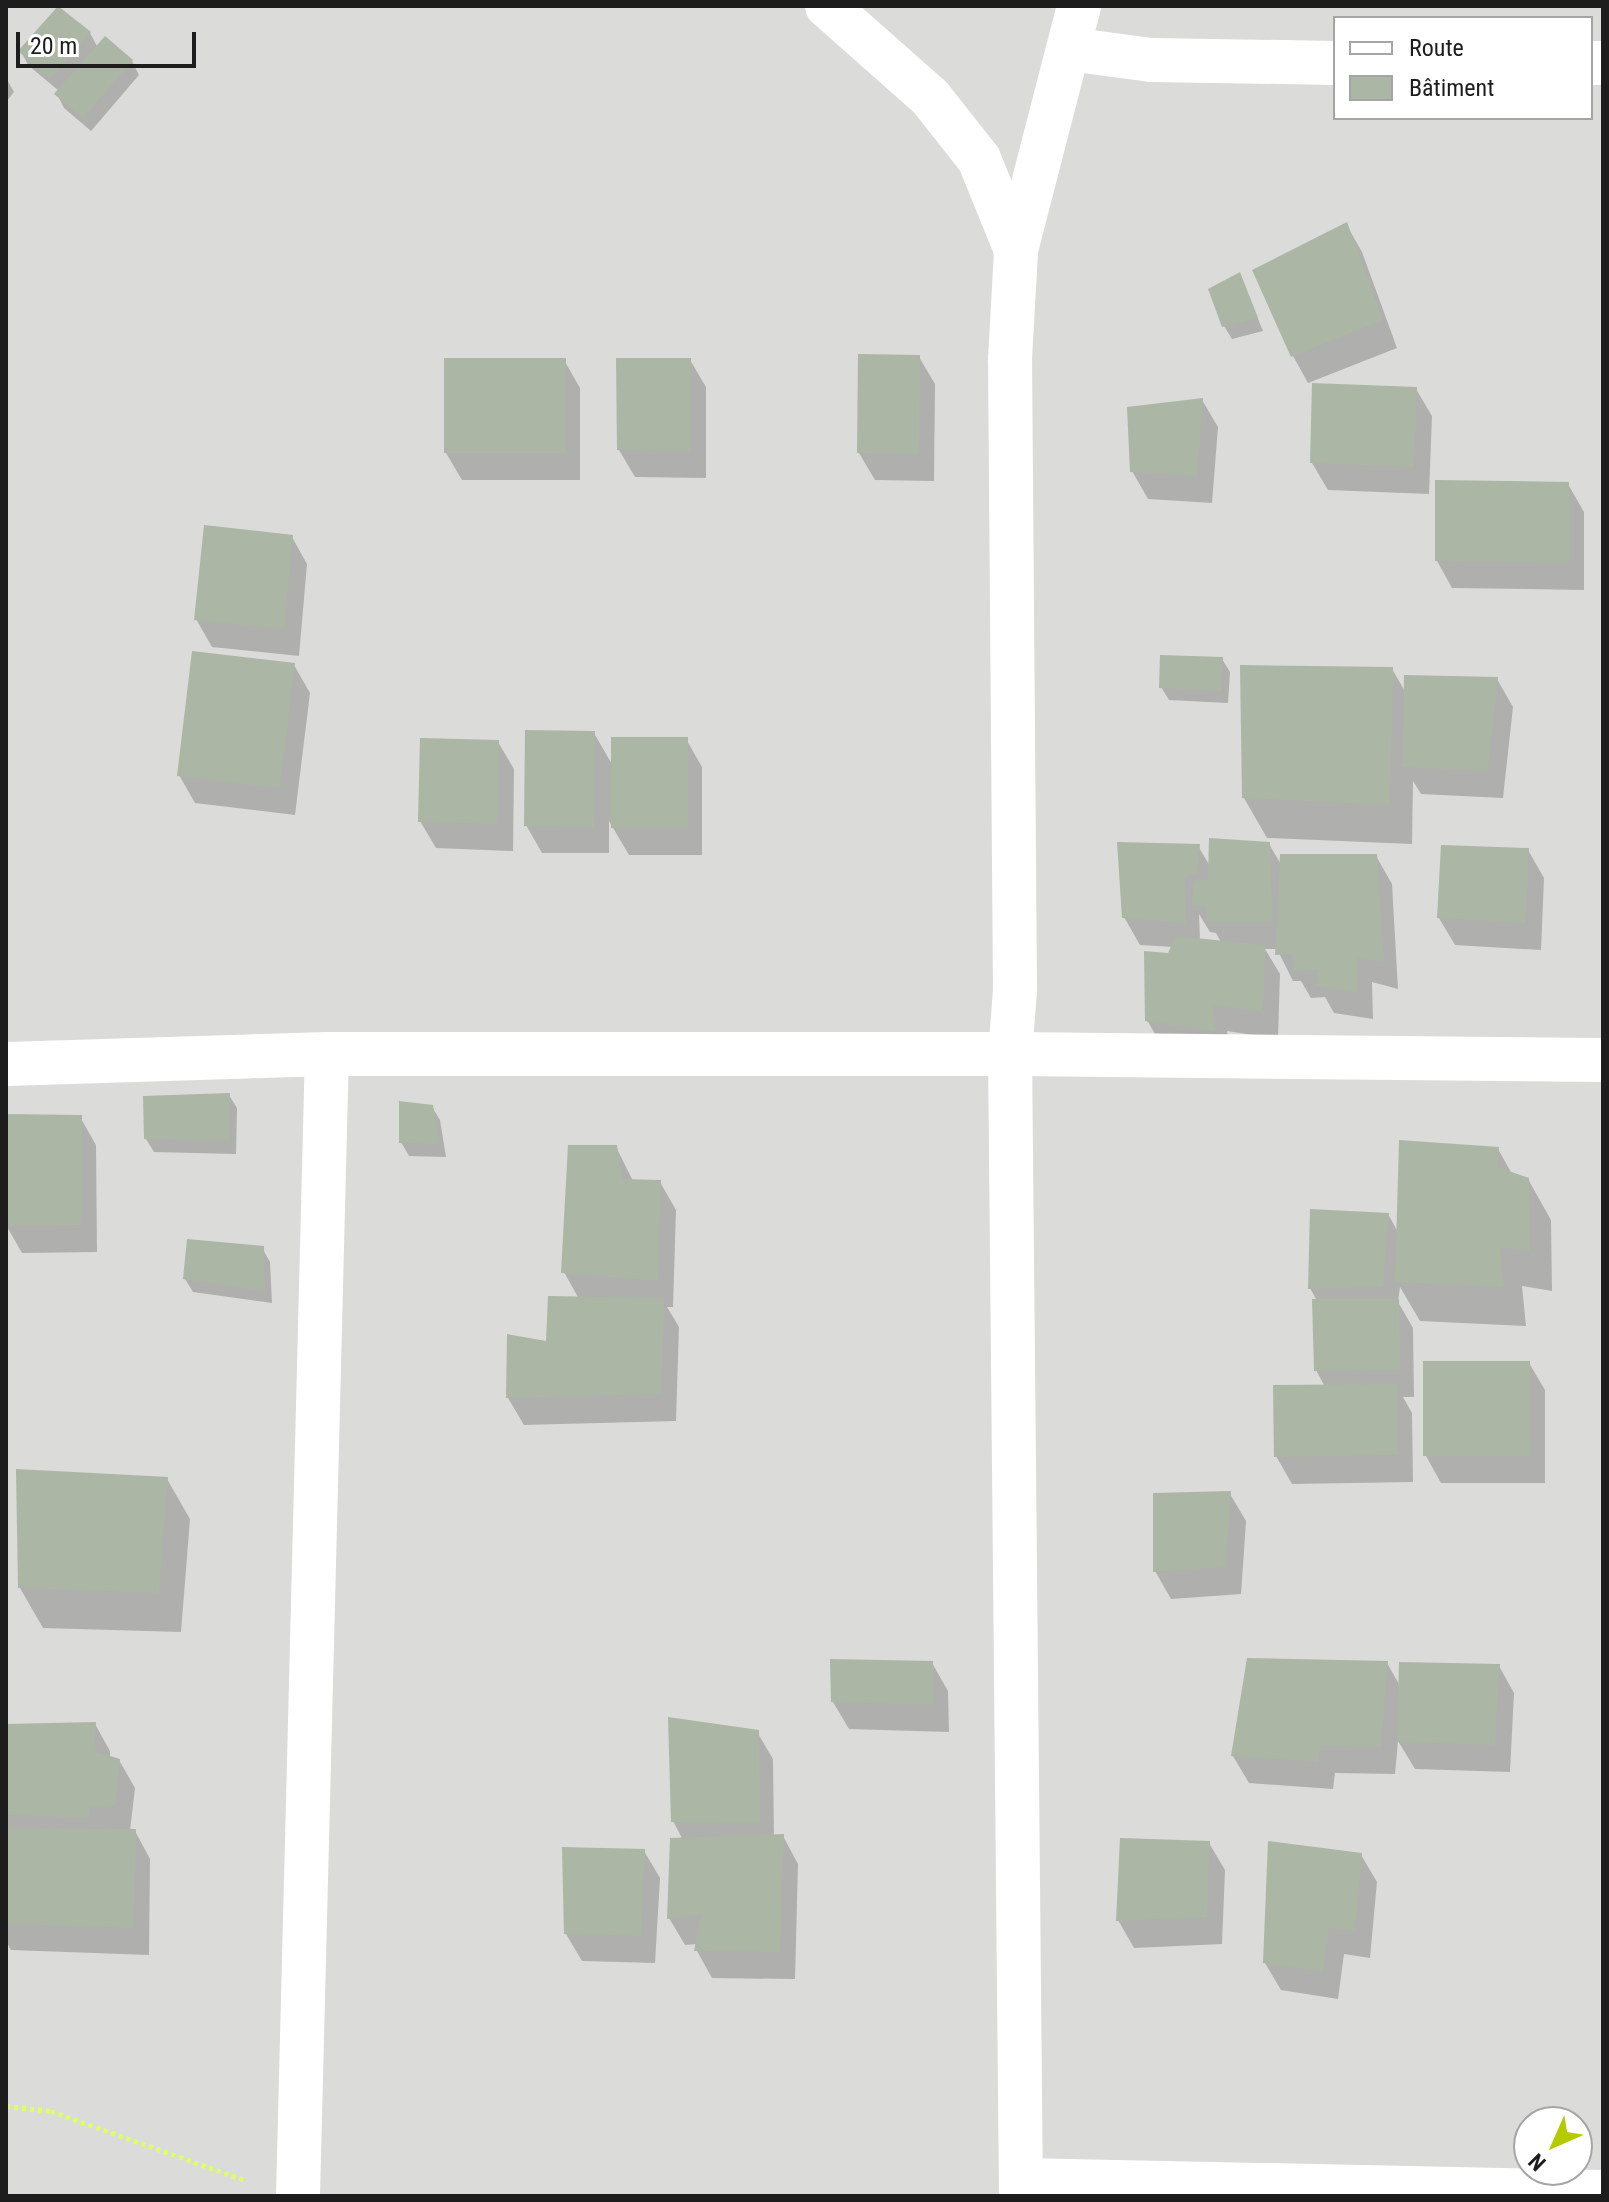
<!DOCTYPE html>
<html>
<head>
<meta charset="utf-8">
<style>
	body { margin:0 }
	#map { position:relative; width:1609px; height:2202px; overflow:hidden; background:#e5efe2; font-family:"Roboto Condensed",sans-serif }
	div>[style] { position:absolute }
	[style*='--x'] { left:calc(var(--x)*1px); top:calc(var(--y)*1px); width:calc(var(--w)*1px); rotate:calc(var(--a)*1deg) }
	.residential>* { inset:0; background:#dbdbda }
	.shadow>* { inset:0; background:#0003 }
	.building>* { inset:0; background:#acb6a4 }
	.path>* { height:5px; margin-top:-2.5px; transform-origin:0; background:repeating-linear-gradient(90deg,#deff64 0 4px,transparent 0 8px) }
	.minor>* { height:44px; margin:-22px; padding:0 22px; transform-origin:22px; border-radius:22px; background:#fff }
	span { translate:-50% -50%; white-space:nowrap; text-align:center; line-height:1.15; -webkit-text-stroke:8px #fff; paint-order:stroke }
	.frame { position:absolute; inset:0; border:8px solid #1d1d1d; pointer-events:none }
	.legend { position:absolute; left:1333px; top:16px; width:260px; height:104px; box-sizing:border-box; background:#fff; border:2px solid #a5a5a5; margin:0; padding:10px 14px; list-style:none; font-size:24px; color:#1d1d1d }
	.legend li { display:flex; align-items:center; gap:16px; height:40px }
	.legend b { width:40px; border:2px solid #a5a5a5 }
	.north { position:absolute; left:1513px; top:2106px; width:80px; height:80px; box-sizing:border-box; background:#fff; border:2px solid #a5a5a5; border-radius:50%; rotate:225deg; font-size:22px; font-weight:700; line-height:32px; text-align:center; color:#1d1d1d }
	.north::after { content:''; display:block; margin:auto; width:28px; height:36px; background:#b4cb00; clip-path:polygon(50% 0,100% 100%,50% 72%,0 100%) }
	.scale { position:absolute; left:16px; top:32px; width:180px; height:36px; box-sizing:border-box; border:4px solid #1d1d1d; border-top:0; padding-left:10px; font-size:24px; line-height:28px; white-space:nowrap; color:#1d1d1d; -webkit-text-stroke:6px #fff; paint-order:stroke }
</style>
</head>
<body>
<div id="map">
	<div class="residential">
		<i style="clip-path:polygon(evenodd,6px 6px,1603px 6px,1603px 2196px,6px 2196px,6px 6px,1335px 18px,1591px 18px,1591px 118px,1335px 118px,1335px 18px,6px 6px,1529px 2122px,1577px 2122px,1577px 2170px,1529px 2170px,1529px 2122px)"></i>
	</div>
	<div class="shadow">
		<i style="clip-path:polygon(90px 33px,98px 48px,132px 61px,139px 75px,91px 131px,64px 108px,57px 94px,59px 91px,28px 65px,21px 51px)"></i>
		<i style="clip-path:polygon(6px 78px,14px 92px,6px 102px)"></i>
		<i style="clip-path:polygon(1346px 224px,1362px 252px,1397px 348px,1308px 383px,1293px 356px)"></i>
		<i style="clip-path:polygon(1240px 275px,1263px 331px,1232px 339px,1224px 326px)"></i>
		<i style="clip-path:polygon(919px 357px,935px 384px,934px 481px,875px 480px,859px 453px)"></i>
		<i style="clip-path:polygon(564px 360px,580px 388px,580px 480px,462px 480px,446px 453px)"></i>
		<i style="clip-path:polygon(690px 360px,706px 387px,706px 478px,635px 477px,619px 450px)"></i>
		<i style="clip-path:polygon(1416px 389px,1432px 416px,1429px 494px,1328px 490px,1312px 463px)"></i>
		<i style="clip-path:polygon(1202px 400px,1218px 427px,1212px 503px,1148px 499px,1132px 471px)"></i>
		<i style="clip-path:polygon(1568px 484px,1584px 512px,1584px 590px,1452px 588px,1437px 561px)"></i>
		<i style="clip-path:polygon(292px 537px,307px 564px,299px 656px,212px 647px,196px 619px)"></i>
		<i style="clip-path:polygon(1222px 659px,1230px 672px,1228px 703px,1169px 700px,1161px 687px)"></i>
		<i style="clip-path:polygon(294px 665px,310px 693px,295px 815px,195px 803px,179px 775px)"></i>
		<i style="clip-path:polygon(1392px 669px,1406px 693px,1497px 679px,1513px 707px,1503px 798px,1421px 794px,1413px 781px,1412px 844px,1267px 838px,1244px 798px)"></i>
		<i style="clip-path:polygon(594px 733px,613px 766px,686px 739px,702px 767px,702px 855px,629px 855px,609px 821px,609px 853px,542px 853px,526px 825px)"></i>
		<i style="clip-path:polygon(498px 742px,514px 769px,513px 851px,436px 848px,420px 821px)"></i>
		<i style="clip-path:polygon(evenodd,1269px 844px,1282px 866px,1376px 856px,1392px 884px,1398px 989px,1372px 982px,1373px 1019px,1334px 1013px,1325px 997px,1311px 998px,1301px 981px,1293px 981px,1277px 949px,1265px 949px,1280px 974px,1278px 1039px,1227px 1031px,1230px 1057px,1163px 1048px,1147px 1020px,1173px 947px,1140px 945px,1124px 917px,1198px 846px,1210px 866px,1269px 844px,1199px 914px,1210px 932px,1216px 933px,1221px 942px,1200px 940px,1199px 914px)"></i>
		<i style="clip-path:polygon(1528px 850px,1544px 878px,1541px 950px,1455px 945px,1439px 918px)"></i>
		<i style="clip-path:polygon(229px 1095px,237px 1108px,236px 1154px,154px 1152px,146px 1139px)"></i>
		<i style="clip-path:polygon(432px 1107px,440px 1120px,446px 1157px,409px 1156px,401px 1142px)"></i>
		<i style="clip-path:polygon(80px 1117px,96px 1145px,97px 1252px,22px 1253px,6px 1225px)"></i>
		<i style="clip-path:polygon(616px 1147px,633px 1181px,660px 1182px,676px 1210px,673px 1307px,667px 1307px,679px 1327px,676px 1421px,524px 1425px,508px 1398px,579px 1299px,564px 1272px)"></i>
		<i style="clip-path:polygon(1498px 1149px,1512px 1174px,1528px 1179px,1551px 1220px,1552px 1291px,1522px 1286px,1526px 1326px,1420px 1321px,1400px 1287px,1398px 1302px,1413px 1328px,1414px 1397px,1403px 1397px,1412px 1413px,1413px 1482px,1292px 1484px,1276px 1456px,1325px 1387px,1316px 1370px,1317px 1301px,1310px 1288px,1388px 1214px,1398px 1232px)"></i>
		<i style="clip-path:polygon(262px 1248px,270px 1262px,272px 1303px,193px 1292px,185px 1279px)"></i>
		<i style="clip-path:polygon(1529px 1363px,1545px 1390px,1545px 1483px,1441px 1483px,1426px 1456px)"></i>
		<i style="clip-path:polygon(167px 1479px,190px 1519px,181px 1632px,43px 1628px,20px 1588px)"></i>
		<i style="clip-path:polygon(1230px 1494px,1246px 1521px,1241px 1594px,1171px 1599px,1155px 1571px)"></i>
		<i style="clip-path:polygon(932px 1663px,948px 1691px,949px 1732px,849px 1729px,833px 1702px)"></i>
		<i style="clip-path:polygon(1387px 1663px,1400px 1686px,1499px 1666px,1514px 1693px,1510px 1772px,1415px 1769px,1398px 1741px,1395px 1774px,1335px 1773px,1333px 1789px,1249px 1783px,1233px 1756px)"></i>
		<i style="clip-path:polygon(95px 1724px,110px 1751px,110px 1758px,119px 1760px,135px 1788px,130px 1831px,135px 1831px,150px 1859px,149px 1955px,11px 1950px,6px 1941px,6px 1726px)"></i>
		<i style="clip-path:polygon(757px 1732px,773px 1759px,774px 1837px,783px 1836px,798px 1864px,795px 1979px,712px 1978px,697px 1951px,698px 1944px,685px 1945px,669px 1918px,683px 1840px,673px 1821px)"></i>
		<i style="clip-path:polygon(1209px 1843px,1225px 1870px,1222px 1944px,1134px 1948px,1118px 1920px)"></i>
		<i style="clip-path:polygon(644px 1851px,660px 1878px,655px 1963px,582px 1961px,566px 1934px)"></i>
		<i style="clip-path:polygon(1361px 1855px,1377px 1882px,1370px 1958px,1344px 1954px,1338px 1999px,1281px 1990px,1265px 1963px)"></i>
	</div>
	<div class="building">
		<i style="clip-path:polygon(58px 6px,91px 32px,50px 79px,18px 51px)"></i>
		<i style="clip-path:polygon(105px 36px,133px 60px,83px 118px,54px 94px)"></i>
		<i style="clip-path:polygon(1347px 222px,1383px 320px,1291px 357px,1252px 270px)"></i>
		<i style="clip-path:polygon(1240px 272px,1258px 318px,1222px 327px,1208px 289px)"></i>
		<i style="clip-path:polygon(858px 354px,920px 355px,919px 454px,857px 453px)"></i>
		<i style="clip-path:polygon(444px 358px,566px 358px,566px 453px,444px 453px)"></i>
		<i style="clip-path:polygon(616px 358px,691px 358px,691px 451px,617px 450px)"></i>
		<i style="clip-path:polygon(1312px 383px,1417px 387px,1414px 467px,1310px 463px)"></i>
		<i style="clip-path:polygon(1203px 398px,1197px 476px,1130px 472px,1127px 407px)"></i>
		<i style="clip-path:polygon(1435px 480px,1569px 482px,1569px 563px,1435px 561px)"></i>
		<i style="clip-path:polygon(204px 525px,293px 535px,284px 629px,194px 620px)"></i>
		<i style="clip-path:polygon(192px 651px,295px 663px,280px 788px,177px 776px)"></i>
		<i style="clip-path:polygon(1160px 655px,1223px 657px,1222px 691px,1159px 688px)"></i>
		<i style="clip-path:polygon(1240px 665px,1393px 667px,1390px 805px,1242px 798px)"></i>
		<i style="clip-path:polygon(1404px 675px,1498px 677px,1488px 771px,1403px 767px)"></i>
		<i style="clip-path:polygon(525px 730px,595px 731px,594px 827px,524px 826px)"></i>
		<i style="clip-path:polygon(611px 737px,688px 737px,688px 828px,611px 828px)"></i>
		<i style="clip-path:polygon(420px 738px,499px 740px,498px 824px,418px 822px)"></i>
		<i style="clip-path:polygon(1209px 838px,1270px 842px,1272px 922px,1207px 922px,1207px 907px,1192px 905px,1194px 881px,1208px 879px)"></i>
		<i style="clip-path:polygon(1117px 842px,1200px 844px,1198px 873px,1185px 877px,1186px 923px,1122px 918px)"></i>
		<i style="clip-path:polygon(1441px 845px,1529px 848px,1526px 923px,1437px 918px)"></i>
		<i style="clip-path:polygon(1280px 854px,1377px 854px,1384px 963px,1357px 956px,1358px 993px,1316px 986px,1318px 970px,1293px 971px,1293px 954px,1275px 955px)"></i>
		<i style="clip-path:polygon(1176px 936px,1265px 945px,1263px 1012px,1212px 1005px,1216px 1031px,1145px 1021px,1144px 951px,1168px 953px)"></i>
		<i style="clip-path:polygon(230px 1093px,229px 1141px,144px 1139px,143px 1096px)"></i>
		<i style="clip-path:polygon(399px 1101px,433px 1105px,440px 1144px,399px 1143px)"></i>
		<i style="clip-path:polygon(6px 1114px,82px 1115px,82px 1225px,6px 1226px)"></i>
		<i style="clip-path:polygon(1399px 1140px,1499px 1147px,1497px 1167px,1529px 1178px,1530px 1252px,1500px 1247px,1504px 1287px,1395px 1282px)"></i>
		<i style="clip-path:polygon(568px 1145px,617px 1145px,622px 1179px,661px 1180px,658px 1281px,561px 1273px)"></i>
		<i style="clip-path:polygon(1310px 1209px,1389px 1213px,1383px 1287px,1308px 1289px)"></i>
		<i style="clip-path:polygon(187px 1239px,264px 1246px,265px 1291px,183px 1279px)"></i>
		<i style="clip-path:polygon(548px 1296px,664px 1298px,662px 1394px,506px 1398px,507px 1334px,546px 1341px)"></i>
		<i style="clip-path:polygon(1312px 1299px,1399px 1299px,1400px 1370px,1314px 1371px)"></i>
		<i style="clip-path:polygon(1423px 1361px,1530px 1361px,1531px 1456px,1423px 1456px)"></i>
		<i style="clip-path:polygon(1397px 1384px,1398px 1455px,1274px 1457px,1273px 1385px)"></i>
		<i style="clip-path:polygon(16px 1469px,168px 1477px,159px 1593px,18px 1588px)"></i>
		<i style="clip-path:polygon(1231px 1491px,1226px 1567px,1153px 1572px,1153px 1493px)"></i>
		<i style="clip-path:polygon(1247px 1658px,1388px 1661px,1381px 1747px,1320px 1746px,1318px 1762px,1231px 1756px)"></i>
		<i style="clip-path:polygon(830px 1659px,933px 1661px,934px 1705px,831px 1702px)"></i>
		<i style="clip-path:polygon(1399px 1662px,1500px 1664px,1495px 1745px,1397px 1742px)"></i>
		<i style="clip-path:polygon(668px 1717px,759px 1730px,760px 1823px,671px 1822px)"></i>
		<i style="clip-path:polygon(96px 1722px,94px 1751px,120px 1759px,115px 1806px,90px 1807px,89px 1818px,6px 1815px,6px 1724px)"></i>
		<i style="clip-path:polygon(6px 1828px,136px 1829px,134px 1928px,6px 1924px)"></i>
		<i style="clip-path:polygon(784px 1834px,780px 1952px,694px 1951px,701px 1914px,667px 1919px,670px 1838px)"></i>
		<i style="clip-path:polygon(1120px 1838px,1210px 1841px,1207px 1917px,1116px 1921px)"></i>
		<i style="clip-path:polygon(1268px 1841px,1362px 1853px,1355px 1931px,1329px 1928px,1323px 1972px,1263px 1963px)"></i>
		<i style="clip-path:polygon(562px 1847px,645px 1849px,641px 1936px,564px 1934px)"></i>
	</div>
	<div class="path">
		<i style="--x:6;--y:2106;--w:45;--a:6.3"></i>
		<i style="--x:51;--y:2111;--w:206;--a:19.6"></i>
	</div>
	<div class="minor">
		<i style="--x:827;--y:6;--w:137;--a:41.5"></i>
		<i style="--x:930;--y:97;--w:79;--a:51.7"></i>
		<i style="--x:979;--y:159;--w:98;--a:67.9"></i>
		<i style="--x:1069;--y:49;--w:83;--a:7.6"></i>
		<i style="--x:1151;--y:60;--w:184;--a:0.9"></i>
		<i style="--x:1591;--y:63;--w:12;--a:0"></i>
		<i style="--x:6;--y:1064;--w:321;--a:-1.8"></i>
		<i style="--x:327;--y:1054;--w:683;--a:0"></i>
		<i style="--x:1010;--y:1054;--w:593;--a:0.58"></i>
		<i style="--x:1021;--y:2180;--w:582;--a:1.18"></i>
		<i style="--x:298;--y:2196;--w:1142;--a:-88.55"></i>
		<i style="--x:1021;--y:2196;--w:1142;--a:-90.55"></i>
		<i style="--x:1010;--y:1054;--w:64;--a:-85.5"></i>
		<i style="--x:1015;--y:990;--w:631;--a:-90.45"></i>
		<i style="--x:1010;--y:359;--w:109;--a:-86.8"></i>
		<i style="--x:1016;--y:250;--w:252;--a:-75.5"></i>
	</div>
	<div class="frame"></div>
	<ul class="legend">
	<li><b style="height:10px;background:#fff"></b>Route</li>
	<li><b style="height:22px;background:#acb6a4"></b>Bâtiment</li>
	</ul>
	<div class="north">N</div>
	<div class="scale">20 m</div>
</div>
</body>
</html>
